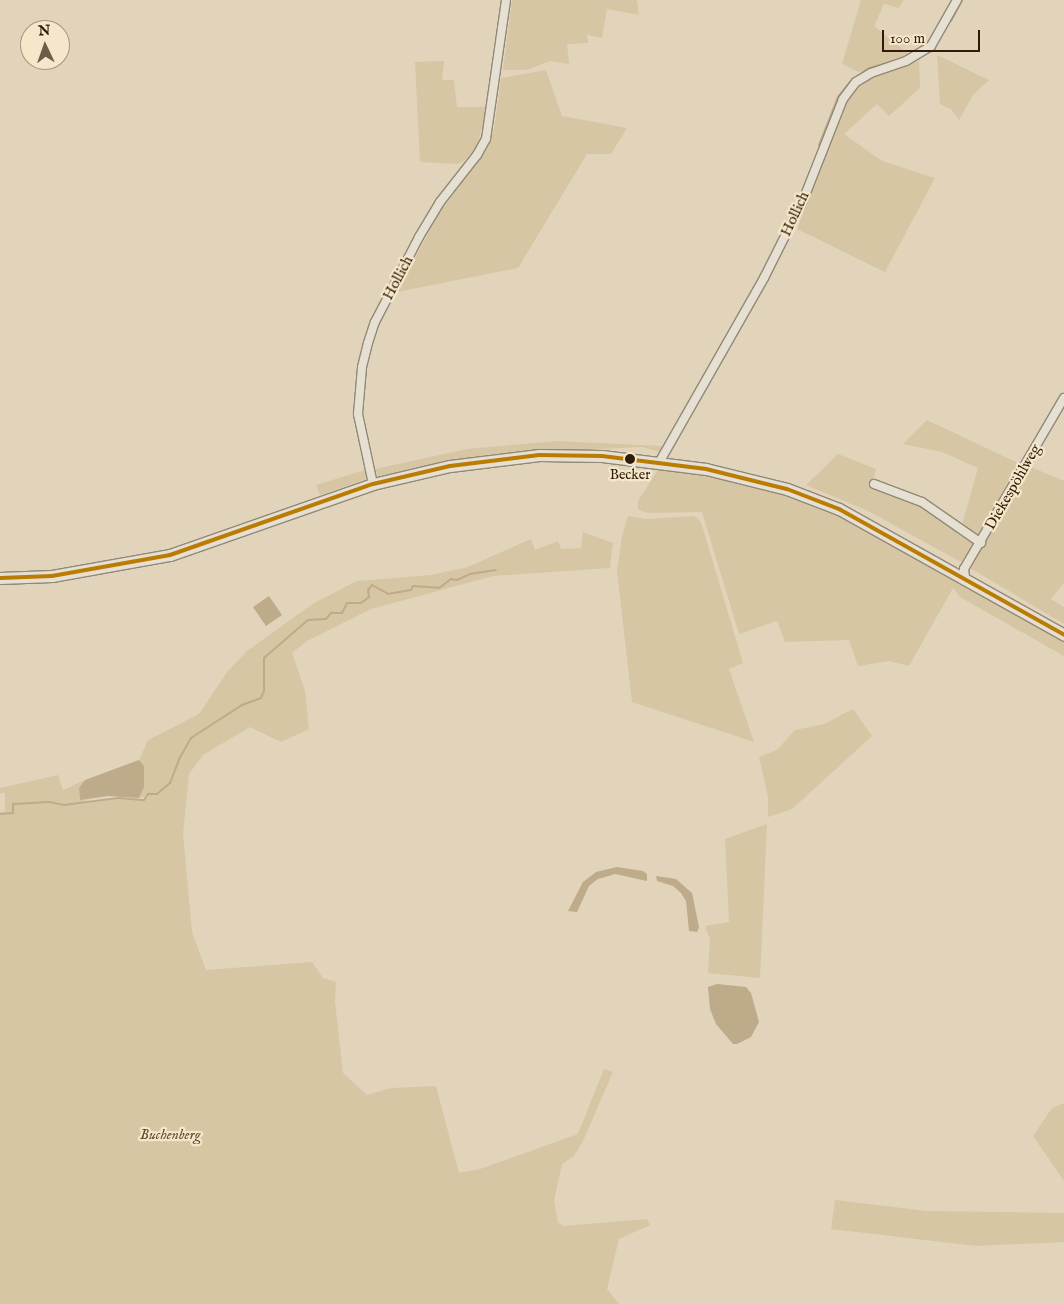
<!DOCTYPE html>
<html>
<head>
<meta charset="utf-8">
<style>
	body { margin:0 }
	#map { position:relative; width:1064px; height:1304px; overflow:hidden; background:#e1d4bb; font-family:"IM FELL English",serif }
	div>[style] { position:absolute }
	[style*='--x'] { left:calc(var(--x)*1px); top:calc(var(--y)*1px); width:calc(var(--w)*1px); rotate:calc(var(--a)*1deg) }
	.green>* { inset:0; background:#d7c6a3 }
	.water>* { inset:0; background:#bdab8a }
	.stream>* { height:2px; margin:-1px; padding:0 1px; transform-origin:1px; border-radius:1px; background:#bdab8a }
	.roads { filter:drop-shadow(1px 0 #918877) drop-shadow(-1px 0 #918877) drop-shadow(0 1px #918877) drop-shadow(0 -1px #918877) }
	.street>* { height:8px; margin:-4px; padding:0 4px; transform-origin:4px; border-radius:4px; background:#e6e0d3 }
	.secondary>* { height:11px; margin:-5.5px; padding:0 5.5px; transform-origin:5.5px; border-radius:5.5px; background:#e6e0d3 }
	.bus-1>* { height:4px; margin:-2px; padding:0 2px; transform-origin:2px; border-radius:2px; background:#bb7c03 }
	.dots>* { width:14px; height:14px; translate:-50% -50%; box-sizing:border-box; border:2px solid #f5e7c9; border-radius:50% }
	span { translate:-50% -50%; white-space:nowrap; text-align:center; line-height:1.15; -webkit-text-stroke:4.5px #f5e7c9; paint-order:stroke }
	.bus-label { font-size:14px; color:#2e1b09 }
	.street-label { font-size:15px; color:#2e1b09 }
	.park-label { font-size:15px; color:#5e4b32; font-style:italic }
	.north { position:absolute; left:20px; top:20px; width:50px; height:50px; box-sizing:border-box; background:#f5e7c9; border:1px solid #a5957c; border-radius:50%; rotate:357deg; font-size:14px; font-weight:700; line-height:20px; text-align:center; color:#2e1b09 }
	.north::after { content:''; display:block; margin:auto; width:18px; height:22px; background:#6d5c47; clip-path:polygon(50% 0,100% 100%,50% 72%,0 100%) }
	.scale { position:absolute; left:882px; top:30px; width:98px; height:22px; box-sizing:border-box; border:2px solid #2e1b09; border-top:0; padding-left:6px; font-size:15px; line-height:18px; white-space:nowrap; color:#2e1b09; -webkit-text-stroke:4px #f5e7c9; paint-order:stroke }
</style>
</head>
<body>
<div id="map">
	<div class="green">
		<i style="clip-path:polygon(512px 0,637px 0,639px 15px,607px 9px,602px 38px,587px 35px,588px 43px,567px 44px,569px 64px,550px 61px,527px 70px,503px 70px)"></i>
		<i style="clip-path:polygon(861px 0,904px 0,899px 8px,884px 4px,874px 26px,910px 55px,859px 72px,842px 64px)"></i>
		<i style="clip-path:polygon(937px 55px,989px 80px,973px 95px,959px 120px,951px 109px,940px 104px)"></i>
		<i style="clip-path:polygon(444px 61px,442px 80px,454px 80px,457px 107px,487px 107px,477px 146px,465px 160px,458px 164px,420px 162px,415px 62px)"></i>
		<i style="clip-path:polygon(919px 61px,920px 88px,889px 116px,877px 104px,844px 134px,882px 161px,935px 178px,885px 272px,797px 229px,844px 103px,865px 80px)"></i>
		<i style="clip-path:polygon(546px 70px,562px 116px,627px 128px,611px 154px,587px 154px,518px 268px,397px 292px,440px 211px,486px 151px,494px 129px,501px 78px)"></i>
		<i style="clip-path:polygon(927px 420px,1018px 463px,979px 535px,962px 525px,978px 468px,942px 452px,903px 444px)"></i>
		<i style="clip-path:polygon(557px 441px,662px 446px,660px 452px,642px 447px,492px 454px,378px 476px,375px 469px,467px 449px)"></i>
		<i style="clip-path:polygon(838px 454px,876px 469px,872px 486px,915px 502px,974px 544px,961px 562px,870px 512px,806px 485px)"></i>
		<i style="clip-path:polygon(1029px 466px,1064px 481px,1064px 583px,1051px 599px,1064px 607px,1064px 624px,970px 568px)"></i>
		<i style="clip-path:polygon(659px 468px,715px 476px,780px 494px,838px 515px,1064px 641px,1064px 656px,960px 597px,953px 588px,909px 666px,889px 661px,858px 666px,849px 640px,785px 642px,777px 621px,739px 634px,702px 512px,647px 513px,638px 509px,638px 501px)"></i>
		<i style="clip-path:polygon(365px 470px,366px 479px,320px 495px,316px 485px)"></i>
		<i style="clip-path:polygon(628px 516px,646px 519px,694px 516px,701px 522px,743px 663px,729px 669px,754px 742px,632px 702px,617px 571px,622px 536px)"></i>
		<i style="clip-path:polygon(583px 532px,613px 543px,610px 568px,493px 576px,371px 609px,307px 641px,292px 653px,305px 691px,309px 729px,281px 742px,250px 727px,203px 755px,189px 774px,183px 834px,192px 932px,206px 970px,312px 962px,323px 978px,336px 982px,335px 1001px,343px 1073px,367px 1095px,391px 1088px,436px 1086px,459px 1173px,480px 1169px,578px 1134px,604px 1069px,613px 1072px,583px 1141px,574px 1156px,562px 1164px,554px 1201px,558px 1222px,563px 1226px,647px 1219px,650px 1225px,619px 1239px,607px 1289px,619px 1304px,0 1304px,0 812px,5px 811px,5px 793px,0 793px,0 788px,58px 775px,63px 790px,85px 780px,79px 788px,80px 800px,90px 799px,75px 805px,119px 799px,143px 801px,149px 795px,139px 798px,144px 786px,144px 766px,139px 760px,148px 740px,199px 714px,227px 672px,247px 651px,314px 603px,357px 581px,431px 575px,468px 567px,531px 539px,535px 550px,558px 541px,561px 549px,581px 548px)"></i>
		<i style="clip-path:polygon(853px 709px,872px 736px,792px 809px,768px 817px,768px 797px,759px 757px,777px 750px,795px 730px,824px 724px)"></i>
		<i style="clip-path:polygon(767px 824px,760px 978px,708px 973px,710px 939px,705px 926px,729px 922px,725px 839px)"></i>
		<i style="clip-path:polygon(1064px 1103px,1064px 1181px,1033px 1136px,1052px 1108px)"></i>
		<i style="clip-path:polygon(835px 1200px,927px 1211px,1064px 1213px,1064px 1242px,976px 1246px,831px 1229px)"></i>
	</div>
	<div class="water">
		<i style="clip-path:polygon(269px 596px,282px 615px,266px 626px,253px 607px)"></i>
		<i style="clip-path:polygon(139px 760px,144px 766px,144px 787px,139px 798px,108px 796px,80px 800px,79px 788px,85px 780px)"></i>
		<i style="clip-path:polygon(617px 867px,643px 871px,647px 874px,647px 881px,615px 874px,598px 879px,589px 886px,577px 912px,568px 911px,583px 882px,596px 872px)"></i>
		<i style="clip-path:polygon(656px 876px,676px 879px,692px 893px,699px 927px,697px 932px,689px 931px,686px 901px,681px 893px,673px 886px,657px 881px)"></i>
		<i style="clip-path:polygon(717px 984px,746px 987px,751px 993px,759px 1022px,751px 1037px,737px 1044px,733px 1044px,716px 1024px,710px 1009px,708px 987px)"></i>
	</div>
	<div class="stream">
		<i style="--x:951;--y:21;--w:24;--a:-62"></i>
		<i style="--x:819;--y:145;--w:52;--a:-68.4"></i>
		<i style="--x:838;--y:97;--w:22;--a:-51"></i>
		<i style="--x:852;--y:80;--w:21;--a:-35"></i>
		<i style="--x:869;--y:68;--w:23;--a:-15"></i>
		<i style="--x:0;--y:814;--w:13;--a:-4"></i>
		<i style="--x:13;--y:813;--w:9;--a:-90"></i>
		<i style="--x:13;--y:804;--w:36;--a:-3"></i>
		<i style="--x:49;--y:802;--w:15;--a:11"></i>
		<i style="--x:64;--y:805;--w:55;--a:-7.3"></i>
		<i style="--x:119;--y:798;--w:25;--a:5"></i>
		<i style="--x:144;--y:800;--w:7;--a:-56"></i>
		<i style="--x:148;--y:794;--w:9;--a:0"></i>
		<i style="--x:157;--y:794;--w:17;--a:-40"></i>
		<i style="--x:170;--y:783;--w:26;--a:-69"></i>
		<i style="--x:179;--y:759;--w:24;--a:-60"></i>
		<i style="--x:191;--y:738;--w:61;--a:-32.9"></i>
		<i style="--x:242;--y:705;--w:20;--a:-20"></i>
		<i style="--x:261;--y:698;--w:8;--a:-67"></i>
		<i style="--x:264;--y:691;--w:33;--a:-90"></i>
		<i style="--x:264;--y:658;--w:58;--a:-40.8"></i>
		<i style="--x:308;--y:620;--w:18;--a:-3"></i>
		<i style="--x:326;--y:619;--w:8;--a:-50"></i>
		<i style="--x:331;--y:613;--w:11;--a:0"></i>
		<i style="--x:342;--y:613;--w:11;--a:-63"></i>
		<i style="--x:347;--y:603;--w:14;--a:0"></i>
		<i style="--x:361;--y:603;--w:10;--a:-37"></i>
		<i style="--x:369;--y:597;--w:7;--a:-98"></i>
		<i style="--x:368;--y:590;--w:6;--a:-51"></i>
		<i style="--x:372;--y:585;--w:18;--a:29"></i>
		<i style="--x:388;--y:594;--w:23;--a:-10"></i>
		<i style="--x:411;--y:590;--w:4;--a:-63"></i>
		<i style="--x:413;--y:586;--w:26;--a:4"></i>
		<i style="--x:439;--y:588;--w:15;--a:-37"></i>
		<i style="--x:451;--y:579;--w:6;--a:9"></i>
		<i style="--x:457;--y:580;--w:14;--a:-25"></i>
		<i style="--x:470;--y:574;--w:26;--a:-9"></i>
	</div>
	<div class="roads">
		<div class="street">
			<i style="--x:660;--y:461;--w:210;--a:-60.4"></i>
			<i style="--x:764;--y:278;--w:89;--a:-63.4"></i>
			<i style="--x:804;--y:198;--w:106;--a:-68.5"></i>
			<i style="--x:843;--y:99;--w:21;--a:-53"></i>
			<i style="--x:856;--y:82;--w:17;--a:-31"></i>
			<i style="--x:871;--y:73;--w:37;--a:-19"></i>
			<i style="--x:906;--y:61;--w:29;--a:-31"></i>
			<i style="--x:931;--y:46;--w:53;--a:-60.5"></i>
			<i style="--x:373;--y:484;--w:72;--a:-102.1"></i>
			<i style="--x:358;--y:414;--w:47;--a:-85.1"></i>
			<i style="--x:362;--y:367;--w:25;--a:-76"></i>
			<i style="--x:368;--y:343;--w:22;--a:-72"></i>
			<i style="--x:375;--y:322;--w:96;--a:-62.6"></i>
			<i style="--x:419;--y:237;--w:41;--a:-59"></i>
			<i style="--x:440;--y:202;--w:60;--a:-51.8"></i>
			<i style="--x:477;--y:155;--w:18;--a:-61"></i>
			<i style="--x:486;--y:139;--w:140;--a:-81.8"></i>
			<i style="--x:874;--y:484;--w:51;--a:20.6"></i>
			<i style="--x:922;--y:502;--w:72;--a:34.8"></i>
			<i style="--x:965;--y:577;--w:8;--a:-97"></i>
			<i style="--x:964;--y:569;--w:198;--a:-59.7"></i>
		</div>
		<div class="secondary">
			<i style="--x:0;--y:578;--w:52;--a:-2.2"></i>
			<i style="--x:52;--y:576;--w:120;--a:-10.1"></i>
			<i style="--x:170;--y:555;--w:215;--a:-19.3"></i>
			<i style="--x:373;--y:484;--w:79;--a:-13.2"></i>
			<i style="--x:450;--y:466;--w:90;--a:-7"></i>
			<i style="--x:539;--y:455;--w:63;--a:0.9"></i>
			<i style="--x:602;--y:456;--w:105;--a:7.1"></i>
			<i style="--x:706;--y:469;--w:83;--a:13.9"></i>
			<i style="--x:787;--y:489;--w:56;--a:21"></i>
			<i style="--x:839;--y:509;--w:258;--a:29.2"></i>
		</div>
	</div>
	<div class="bus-1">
		<i style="--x:0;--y:578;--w:52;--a:-2.2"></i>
		<i style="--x:52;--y:576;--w:120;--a:-10.1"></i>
		<i style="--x:170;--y:555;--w:215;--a:-19.3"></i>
		<i style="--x:373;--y:484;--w:79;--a:-13.2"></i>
		<i style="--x:450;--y:466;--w:90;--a:-7"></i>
		<i style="--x:539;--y:455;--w:63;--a:0.9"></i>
		<i style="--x:602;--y:456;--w:105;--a:7.1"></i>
		<i style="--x:706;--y:469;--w:83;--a:13.9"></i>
		<i style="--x:787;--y:489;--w:56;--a:21"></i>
		<i style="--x:839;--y:509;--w:258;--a:29.2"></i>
	</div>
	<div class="dots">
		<i style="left:630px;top:459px;background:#2e1b09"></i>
	</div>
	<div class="bus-label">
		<span style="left:630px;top:475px">Becker</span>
	</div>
	<div class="street-label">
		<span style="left:795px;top:214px;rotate:-65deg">Hollich</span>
		<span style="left:398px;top:278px;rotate:-62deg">Hollich</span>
		<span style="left:1013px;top:487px;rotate:-60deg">Diekespöhlweg</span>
	</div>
	<div class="park-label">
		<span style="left:170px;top:1135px">Buchenberg</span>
	</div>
	<div class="north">N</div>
	<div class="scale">100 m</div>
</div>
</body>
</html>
